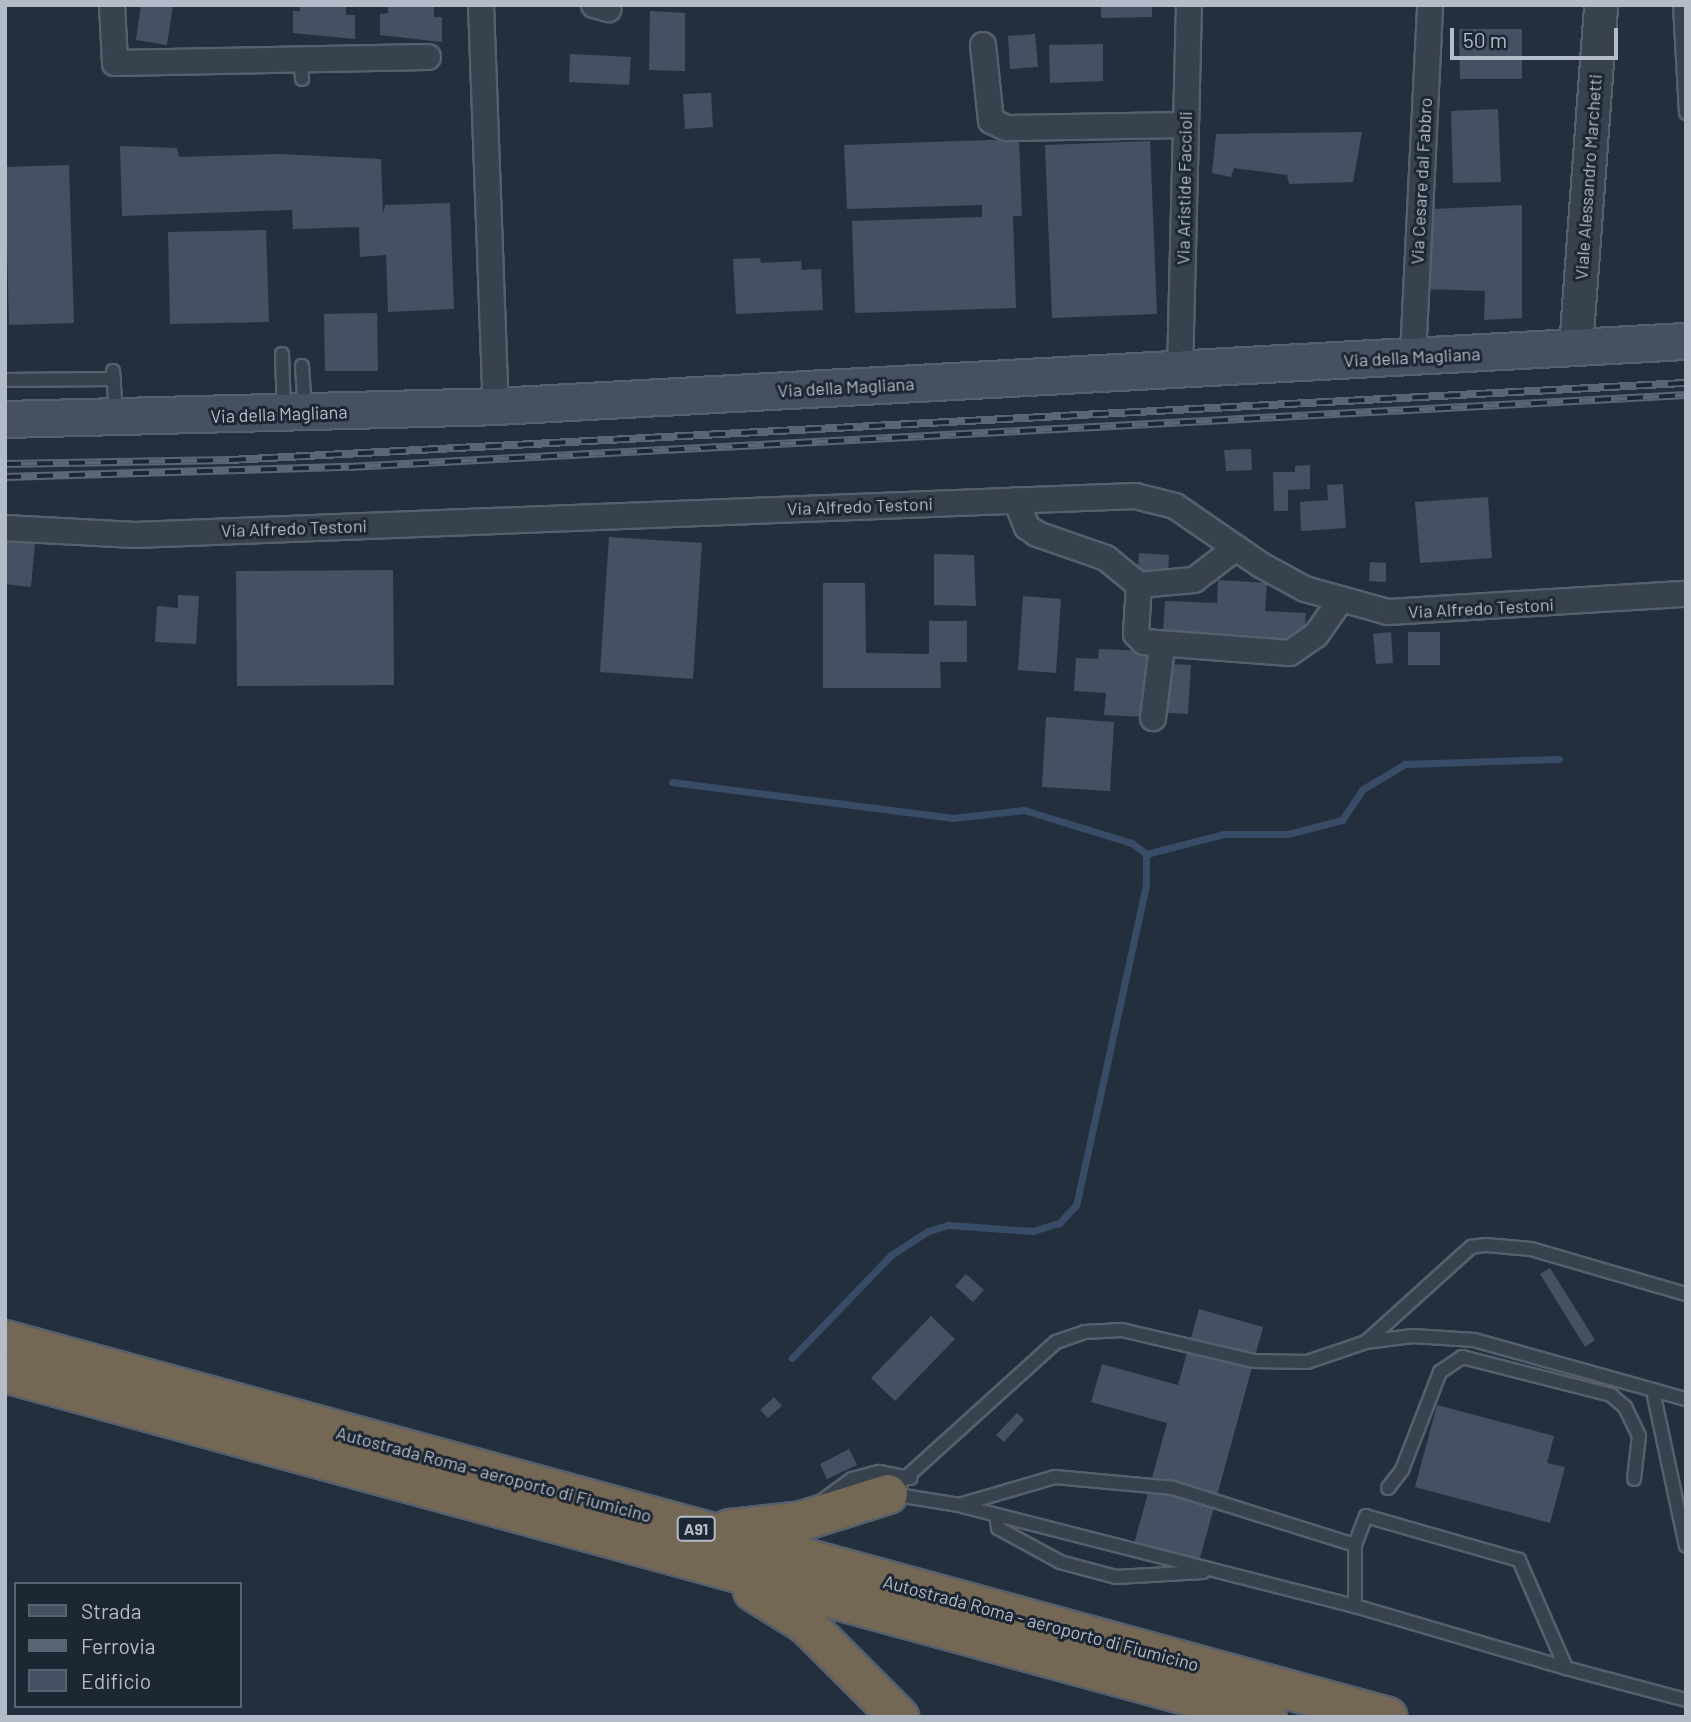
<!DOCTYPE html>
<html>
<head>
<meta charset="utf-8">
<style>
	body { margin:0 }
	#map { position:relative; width:1691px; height:1722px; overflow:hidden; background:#242f3e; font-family:Barlow,sans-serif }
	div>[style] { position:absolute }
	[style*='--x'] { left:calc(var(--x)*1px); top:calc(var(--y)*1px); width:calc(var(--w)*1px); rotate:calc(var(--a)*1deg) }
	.stream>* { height:7px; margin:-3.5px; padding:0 3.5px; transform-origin:3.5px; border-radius:3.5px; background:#394c67 }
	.building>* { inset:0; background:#455162 }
	.roads { filter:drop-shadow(2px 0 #565f6c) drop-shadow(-2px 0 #565f6c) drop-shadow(0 2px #565f6c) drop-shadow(0 -2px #565f6c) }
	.service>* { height:12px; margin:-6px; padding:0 6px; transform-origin:6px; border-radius:6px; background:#38414e }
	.minor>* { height:24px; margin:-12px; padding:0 12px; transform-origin:12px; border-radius:12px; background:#38414e }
	.tertiary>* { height:32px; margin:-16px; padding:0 16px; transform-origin:16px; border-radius:16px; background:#38414e }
	.secondary>* { height:35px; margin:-17.5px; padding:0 17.5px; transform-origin:17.5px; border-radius:17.5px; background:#465061 }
	.motorway>* { height:38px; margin:-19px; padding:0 19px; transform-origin:19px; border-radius:19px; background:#746855 }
	.rail>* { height:8px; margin-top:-4px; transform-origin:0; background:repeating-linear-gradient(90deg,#1d2633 0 16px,#5a6575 0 32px); box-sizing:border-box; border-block:2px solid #5a6575 }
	span { translate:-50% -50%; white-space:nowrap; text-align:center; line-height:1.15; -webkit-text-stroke:6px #1d2633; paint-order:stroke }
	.shield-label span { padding:2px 5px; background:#1d2633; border:2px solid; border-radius:5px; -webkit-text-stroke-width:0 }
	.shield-label { font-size:16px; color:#b4bcc9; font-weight:700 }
	.street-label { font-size:18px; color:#b4bcc9 }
	.frame { position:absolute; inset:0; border:7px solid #b4bcc9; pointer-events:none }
	.legend { position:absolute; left:14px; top:1582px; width:228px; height:126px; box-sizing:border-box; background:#1d2633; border:2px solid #59626f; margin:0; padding:9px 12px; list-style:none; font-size:21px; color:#b4bcc9 }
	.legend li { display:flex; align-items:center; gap:14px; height:35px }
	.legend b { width:35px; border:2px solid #59626f }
	.scale { position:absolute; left:1450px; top:28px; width:168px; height:32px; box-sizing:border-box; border:4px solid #b4bcc9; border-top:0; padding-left:9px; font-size:21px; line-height:24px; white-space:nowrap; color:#b4bcc9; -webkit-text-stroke:5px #1d2633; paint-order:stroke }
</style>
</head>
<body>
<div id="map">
	<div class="stream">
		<i style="--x:672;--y:782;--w:282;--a:7.3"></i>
		<i style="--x:952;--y:818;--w:72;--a:-6.3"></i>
		<i style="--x:1024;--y:810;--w:113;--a:17"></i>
		<i style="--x:1132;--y:843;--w:18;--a:38"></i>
		<i style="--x:1146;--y:854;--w:31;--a:90"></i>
		<i style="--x:1146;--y:885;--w:328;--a:102.3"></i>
		<i style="--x:1076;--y:1205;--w:25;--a:133"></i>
		<i style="--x:1059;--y:1223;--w:27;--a:163"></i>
		<i style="--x:1033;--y:1231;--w:85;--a:-176"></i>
		<i style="--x:948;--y:1225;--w:21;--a:163"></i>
		<i style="--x:928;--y:1231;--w:44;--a:147"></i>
		<i style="--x:891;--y:1255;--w:143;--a:133.9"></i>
		<i style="--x:1146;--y:854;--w:81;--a:-14.4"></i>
		<i style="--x:1224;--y:834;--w:64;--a:0"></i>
		<i style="--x:1288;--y:834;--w:56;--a:-14.5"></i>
		<i style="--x:1342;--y:820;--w:37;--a:-56"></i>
		<i style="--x:1363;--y:789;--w:49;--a:-30.8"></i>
		<i style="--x:1405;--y:764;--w:154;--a:-1.9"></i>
	</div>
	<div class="building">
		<i style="clip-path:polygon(141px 5px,173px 5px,167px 45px,136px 40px)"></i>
		<i style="clip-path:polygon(300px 5px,346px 5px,346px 15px,355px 15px,355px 39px,293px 33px,293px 11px,300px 11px)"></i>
		<i style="clip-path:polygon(388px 5px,434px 5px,434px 17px,442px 17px,442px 42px,380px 35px,380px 14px,388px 13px)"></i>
		<i style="clip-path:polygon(1101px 5px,1152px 5px,1152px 17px,1101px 18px)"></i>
		<i style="clip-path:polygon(650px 11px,685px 13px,685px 71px,649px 70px)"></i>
		<i style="clip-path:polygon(1459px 29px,1522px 29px,1522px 79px,1460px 79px)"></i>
		<i style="clip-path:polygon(1035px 34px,1038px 67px,1010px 69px,1008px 36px)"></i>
		<i style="clip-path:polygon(1103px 44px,1103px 81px,1050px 83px,1049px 45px)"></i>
		<i style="clip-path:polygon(570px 54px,631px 57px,629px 85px,569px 82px)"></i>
		<i style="clip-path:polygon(711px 93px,713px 127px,685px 129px,683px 94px)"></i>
		<i style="clip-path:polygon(1498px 109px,1501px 182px,1453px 183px,1451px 111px)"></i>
		<i style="clip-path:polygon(1362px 132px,1353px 182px,1289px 184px,1287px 175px,1234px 168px,1231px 177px,1212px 173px,1216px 134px)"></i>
		<i style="clip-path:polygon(1019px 139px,1022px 216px,1013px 216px,1016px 308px,855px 313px,852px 221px,982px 217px,982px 205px,847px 209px,844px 145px)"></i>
		<i style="clip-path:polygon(1150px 141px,1157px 314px,1052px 318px,1045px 145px)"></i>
		<i style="clip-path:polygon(120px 146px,177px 148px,179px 157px,279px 154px,381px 159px,383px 214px,385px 205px,450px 203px,454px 309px,388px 312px,386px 255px,360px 257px,359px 227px,293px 229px,292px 210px,122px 216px)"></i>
		<i style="clip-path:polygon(69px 165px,74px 323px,9px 325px,5px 167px)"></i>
		<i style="clip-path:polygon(1522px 205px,1522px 318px,1484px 320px,1485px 291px,1427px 289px,1433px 209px)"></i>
		<i style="clip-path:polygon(266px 230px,269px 322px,170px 324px,168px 232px)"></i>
		<i style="clip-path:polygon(760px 258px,761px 263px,801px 261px,802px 270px,821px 269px,823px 310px,736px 314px,733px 259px)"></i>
		<i style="clip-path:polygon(377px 313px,378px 371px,325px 371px,324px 314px)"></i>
		<i style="clip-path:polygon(1251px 449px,1252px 470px,1226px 471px,1224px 450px)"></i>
		<i style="clip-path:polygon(1310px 465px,1310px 489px,1288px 490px,1288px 511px,1274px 511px,1273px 472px,1295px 472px,1295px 466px)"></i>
		<i style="clip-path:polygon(1343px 484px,1346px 528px,1301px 531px,1300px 502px,1328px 500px,1327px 485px)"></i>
		<i style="clip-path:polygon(1488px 497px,1492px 558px,1420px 563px,1415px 502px)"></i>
		<i style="clip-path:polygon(609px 537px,702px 543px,693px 679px,600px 672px)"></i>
		<i style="clip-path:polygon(5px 540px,35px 543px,31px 587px,5px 584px)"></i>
		<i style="clip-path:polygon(1139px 553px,1169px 555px,1168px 572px,1138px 570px)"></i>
		<i style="clip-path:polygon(934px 554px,974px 555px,976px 606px,934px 605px)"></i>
		<i style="clip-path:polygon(1370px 562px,1386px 563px,1386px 582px,1369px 581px)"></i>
		<i style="clip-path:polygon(393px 570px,394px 685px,237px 686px,236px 571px)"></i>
		<i style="clip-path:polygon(1218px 580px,1267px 583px,1265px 611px,1306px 613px,1304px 640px,1163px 633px,1165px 601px,1217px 603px)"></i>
		<i style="clip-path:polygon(823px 583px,865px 583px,866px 653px,929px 654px,929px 621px,967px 621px,967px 662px,940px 662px,941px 688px,823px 688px)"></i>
		<i style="clip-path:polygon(178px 595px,199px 596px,196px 644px,155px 642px,157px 606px,178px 608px)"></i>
		<i style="clip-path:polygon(1023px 596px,1061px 599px,1056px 673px,1018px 670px)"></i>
		<i style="clip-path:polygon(1391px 632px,1393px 663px,1376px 664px,1373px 634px)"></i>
		<i style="clip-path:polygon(1408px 632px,1440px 632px,1440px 665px,1408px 665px)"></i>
		<i style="clip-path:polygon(1099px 649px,1150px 651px,1146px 717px,1104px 715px,1106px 693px,1074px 691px,1076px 658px,1098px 659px)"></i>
		<i style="clip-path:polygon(1170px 664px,1191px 665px,1188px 714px,1168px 713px)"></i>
		<i style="clip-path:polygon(1046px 717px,1114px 722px,1110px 791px,1042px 787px)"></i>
		<i style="clip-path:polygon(1550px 1268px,1595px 1340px,1585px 1347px,1540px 1274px)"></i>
		<i style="clip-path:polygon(966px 1274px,984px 1290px,973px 1302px,955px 1286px)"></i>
		<i style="clip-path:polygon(1199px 1309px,1263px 1327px,1199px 1562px,1134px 1544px,1167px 1423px,1091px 1402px,1102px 1364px,1178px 1385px)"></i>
		<i style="clip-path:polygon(931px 1316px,955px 1339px,895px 1401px,871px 1378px)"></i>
		<i style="clip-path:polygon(774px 1397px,782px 1406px,768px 1418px,760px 1410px)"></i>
		<i style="clip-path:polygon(1437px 1405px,1554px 1436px,1547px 1463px,1565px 1467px,1550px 1523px,1415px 1487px)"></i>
		<i style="clip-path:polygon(1017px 1413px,1024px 1420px,1004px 1442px,996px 1435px)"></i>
		<i style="clip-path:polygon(849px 1449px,857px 1465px,827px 1479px,820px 1464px)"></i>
	</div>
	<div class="roads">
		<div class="service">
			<i style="--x:1680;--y:5;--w:108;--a:86.8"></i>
			<i style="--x:300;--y:59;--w:20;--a:84"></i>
			<i style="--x:282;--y:354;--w:56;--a:88"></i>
			<i style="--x:302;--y:366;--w:44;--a:86.1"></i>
			<i style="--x:113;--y:371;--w:44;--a:86.1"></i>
			<i style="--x:5;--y:380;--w:109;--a:-0.5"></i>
			<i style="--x:1366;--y:1342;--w:142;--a:-42.1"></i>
			<i style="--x:1471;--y:1247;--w:15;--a:-8"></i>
			<i style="--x:1486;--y:1245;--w:45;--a:5.1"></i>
			<i style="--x:1531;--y:1249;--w:161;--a:16.2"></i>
			<i style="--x:1653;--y:1391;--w:158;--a:78"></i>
			<i style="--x:1388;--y:1488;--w:23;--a:-52"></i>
			<i style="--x:1402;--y:1470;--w:105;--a:-68.8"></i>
			<i style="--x:1440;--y:1372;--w:27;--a:-34"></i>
			<i style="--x:1462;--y:1357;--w:154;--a:14.3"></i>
			<i style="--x:1611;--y:1395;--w:18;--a:41"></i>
			<i style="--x:1625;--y:1407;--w:32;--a:64"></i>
			<i style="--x:1639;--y:1436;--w:43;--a:96.6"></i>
			<i style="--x:890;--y:1492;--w:224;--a:-42.1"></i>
			<i style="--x:1056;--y:1342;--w:31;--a:-19"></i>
			<i style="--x:1085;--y:1332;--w:37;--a:-3"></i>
			<i style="--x:1122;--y:1330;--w:136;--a:13.2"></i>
			<i style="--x:1254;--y:1361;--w:53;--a:1.1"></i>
			<i style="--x:1307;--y:1362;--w:62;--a:-18.7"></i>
			<i style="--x:1366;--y:1342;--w:47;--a:-7.3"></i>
			<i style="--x:1413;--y:1336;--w:61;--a:3.8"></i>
			<i style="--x:1474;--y:1340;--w:220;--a:15.6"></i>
			<i style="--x:891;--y:1494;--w:69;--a:9.2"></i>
			<i style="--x:959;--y:1505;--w:100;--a:-16.3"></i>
			<i style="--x:1055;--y:1477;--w:119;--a:5.3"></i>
			<i style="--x:1173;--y:1488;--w:191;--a:17.4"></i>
			<i style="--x:819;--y:1503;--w:41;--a:-36"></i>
			<i style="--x:852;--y:1479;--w:28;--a:-15"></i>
			<i style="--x:879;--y:1472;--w:32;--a:11"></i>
			<i style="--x:962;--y:1506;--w:406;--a:14.3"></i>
			<i style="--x:996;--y:1515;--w:13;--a:81"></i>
			<i style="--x:998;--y:1528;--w:71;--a:28.7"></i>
			<i style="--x:1060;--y:1562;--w:58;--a:15"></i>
			<i style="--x:1116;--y:1577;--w:87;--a:-3.3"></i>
			<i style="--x:1566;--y:1668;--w:118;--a:-113.5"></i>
			<i style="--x:1519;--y:1560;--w:159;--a:-164"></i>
			<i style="--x:1366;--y:1516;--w:31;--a:111"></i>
			<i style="--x:1355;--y:1545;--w:61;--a:90"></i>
			<i style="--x:1355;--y:1606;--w:220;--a:16.4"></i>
			<i style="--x:1566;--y:1668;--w:124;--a:14.9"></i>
		</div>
		<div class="minor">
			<i style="--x:112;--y:5;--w:58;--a:87"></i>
			<i style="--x:115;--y:63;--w:313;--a:-1.1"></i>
			<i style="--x:481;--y:5;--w:401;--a:87.9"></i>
			<i style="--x:594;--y:5;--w:15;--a:16"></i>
			<i style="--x:983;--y:45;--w:76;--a:84"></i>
			<i style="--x:991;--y:121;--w:17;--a:24"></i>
			<i style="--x:1007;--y:128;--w:179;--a:-1"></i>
			<i style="--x:1413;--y:356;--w:351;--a:-87.2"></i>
			<i style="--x:1180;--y:372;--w:367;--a:-88.6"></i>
			<i style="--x:1016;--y:500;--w:29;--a:68"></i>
			<i style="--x:1027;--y:527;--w:12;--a:35"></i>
			<i style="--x:1037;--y:534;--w:73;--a:19.2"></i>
			<i style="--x:1106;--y:558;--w:43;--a:39.3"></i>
			<i style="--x:1139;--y:585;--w:49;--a:93.5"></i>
			<i style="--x:1136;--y:634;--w:11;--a:45"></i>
			<i style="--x:1144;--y:642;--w:146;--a:4.3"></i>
			<i style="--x:1290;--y:653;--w:32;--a:-35"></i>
			<i style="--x:1316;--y:635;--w:42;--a:-54.8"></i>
			<i style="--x:5;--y:528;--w:130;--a:3.1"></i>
			<i style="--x:135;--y:535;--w:1001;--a:-2.23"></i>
			<i style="--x:1135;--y:496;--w:41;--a:14"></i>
			<i style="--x:1175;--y:506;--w:104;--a:34.5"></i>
			<i style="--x:1261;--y:565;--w:50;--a:28.6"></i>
			<i style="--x:1305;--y:589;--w:86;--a:15.5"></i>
			<i style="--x:1388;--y:612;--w:299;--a:-3.5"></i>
			<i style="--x:1139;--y:585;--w:55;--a:-5.2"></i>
			<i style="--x:1194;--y:580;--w:53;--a:-37.3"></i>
			<i style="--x:1153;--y:718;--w:72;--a:-82.8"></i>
		</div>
		<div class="tertiary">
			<i style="--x:1576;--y:348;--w:344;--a:-85.8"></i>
		</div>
		<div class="secondary">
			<i style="--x:5;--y:419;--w:491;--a:-1.5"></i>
			<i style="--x:496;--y:406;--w:1192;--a:-3.13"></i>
		</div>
		<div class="motorway">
			<i style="--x:5;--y:1340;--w:1433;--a:15.25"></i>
			<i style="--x:5;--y:1373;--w:1308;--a:15.25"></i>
			<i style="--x:730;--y:1529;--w:72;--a:-6.3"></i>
			<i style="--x:802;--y:1521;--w:90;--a:-17.4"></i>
			<i style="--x:753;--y:1591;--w:62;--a:31.9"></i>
			<i style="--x:806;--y:1624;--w:132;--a:45"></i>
		</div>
	</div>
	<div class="rail">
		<i style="--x:5;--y:464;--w:225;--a:-1"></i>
		<i style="--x:230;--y:460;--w:1458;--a:-3.03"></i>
		<i style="--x:5;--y:477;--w:344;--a:-1.7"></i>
		<i style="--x:349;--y:467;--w:1339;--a:-3.08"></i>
	</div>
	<div class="shield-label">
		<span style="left:696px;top:1529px">A91</span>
	</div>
	<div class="street-label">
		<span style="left:1588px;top:177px;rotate:-86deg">Viale Alessandro Marchetti</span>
		<span style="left:1421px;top:181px;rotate:-87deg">Via Cesare dal Fabbro</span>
		<span style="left:1184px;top:188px;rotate:-89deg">Via Aristide Faccioli</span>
		<span style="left:1412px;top:357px;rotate:-3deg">Via della Magliana</span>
		<span style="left:846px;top:387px;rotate:-3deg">Via della Magliana</span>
		<span style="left:279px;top:414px;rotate:-2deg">Via della Magliana</span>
		<span style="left:860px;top:506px;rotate:-2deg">Via Alfredo Testoni</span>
		<span style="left:294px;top:528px;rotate:-2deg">Via Alfredo Testoni</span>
		<span style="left:1481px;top:608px;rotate:-3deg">Via Alfredo Testoni</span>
		<span style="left:494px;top:1474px;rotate:15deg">Autostrada Roma - aeroporto di Fiumicino</span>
		<span style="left:1041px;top:1623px;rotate:15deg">Autostrada Roma - aeroporto di Fiumicino</span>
	</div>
	<div class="frame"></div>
	<ul class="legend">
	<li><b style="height:9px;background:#465061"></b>Strada</li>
	<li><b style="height:9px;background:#5a6575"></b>Ferrovia</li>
	<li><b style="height:19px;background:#455162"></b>Edificio</li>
	</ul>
	<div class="scale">50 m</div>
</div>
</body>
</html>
